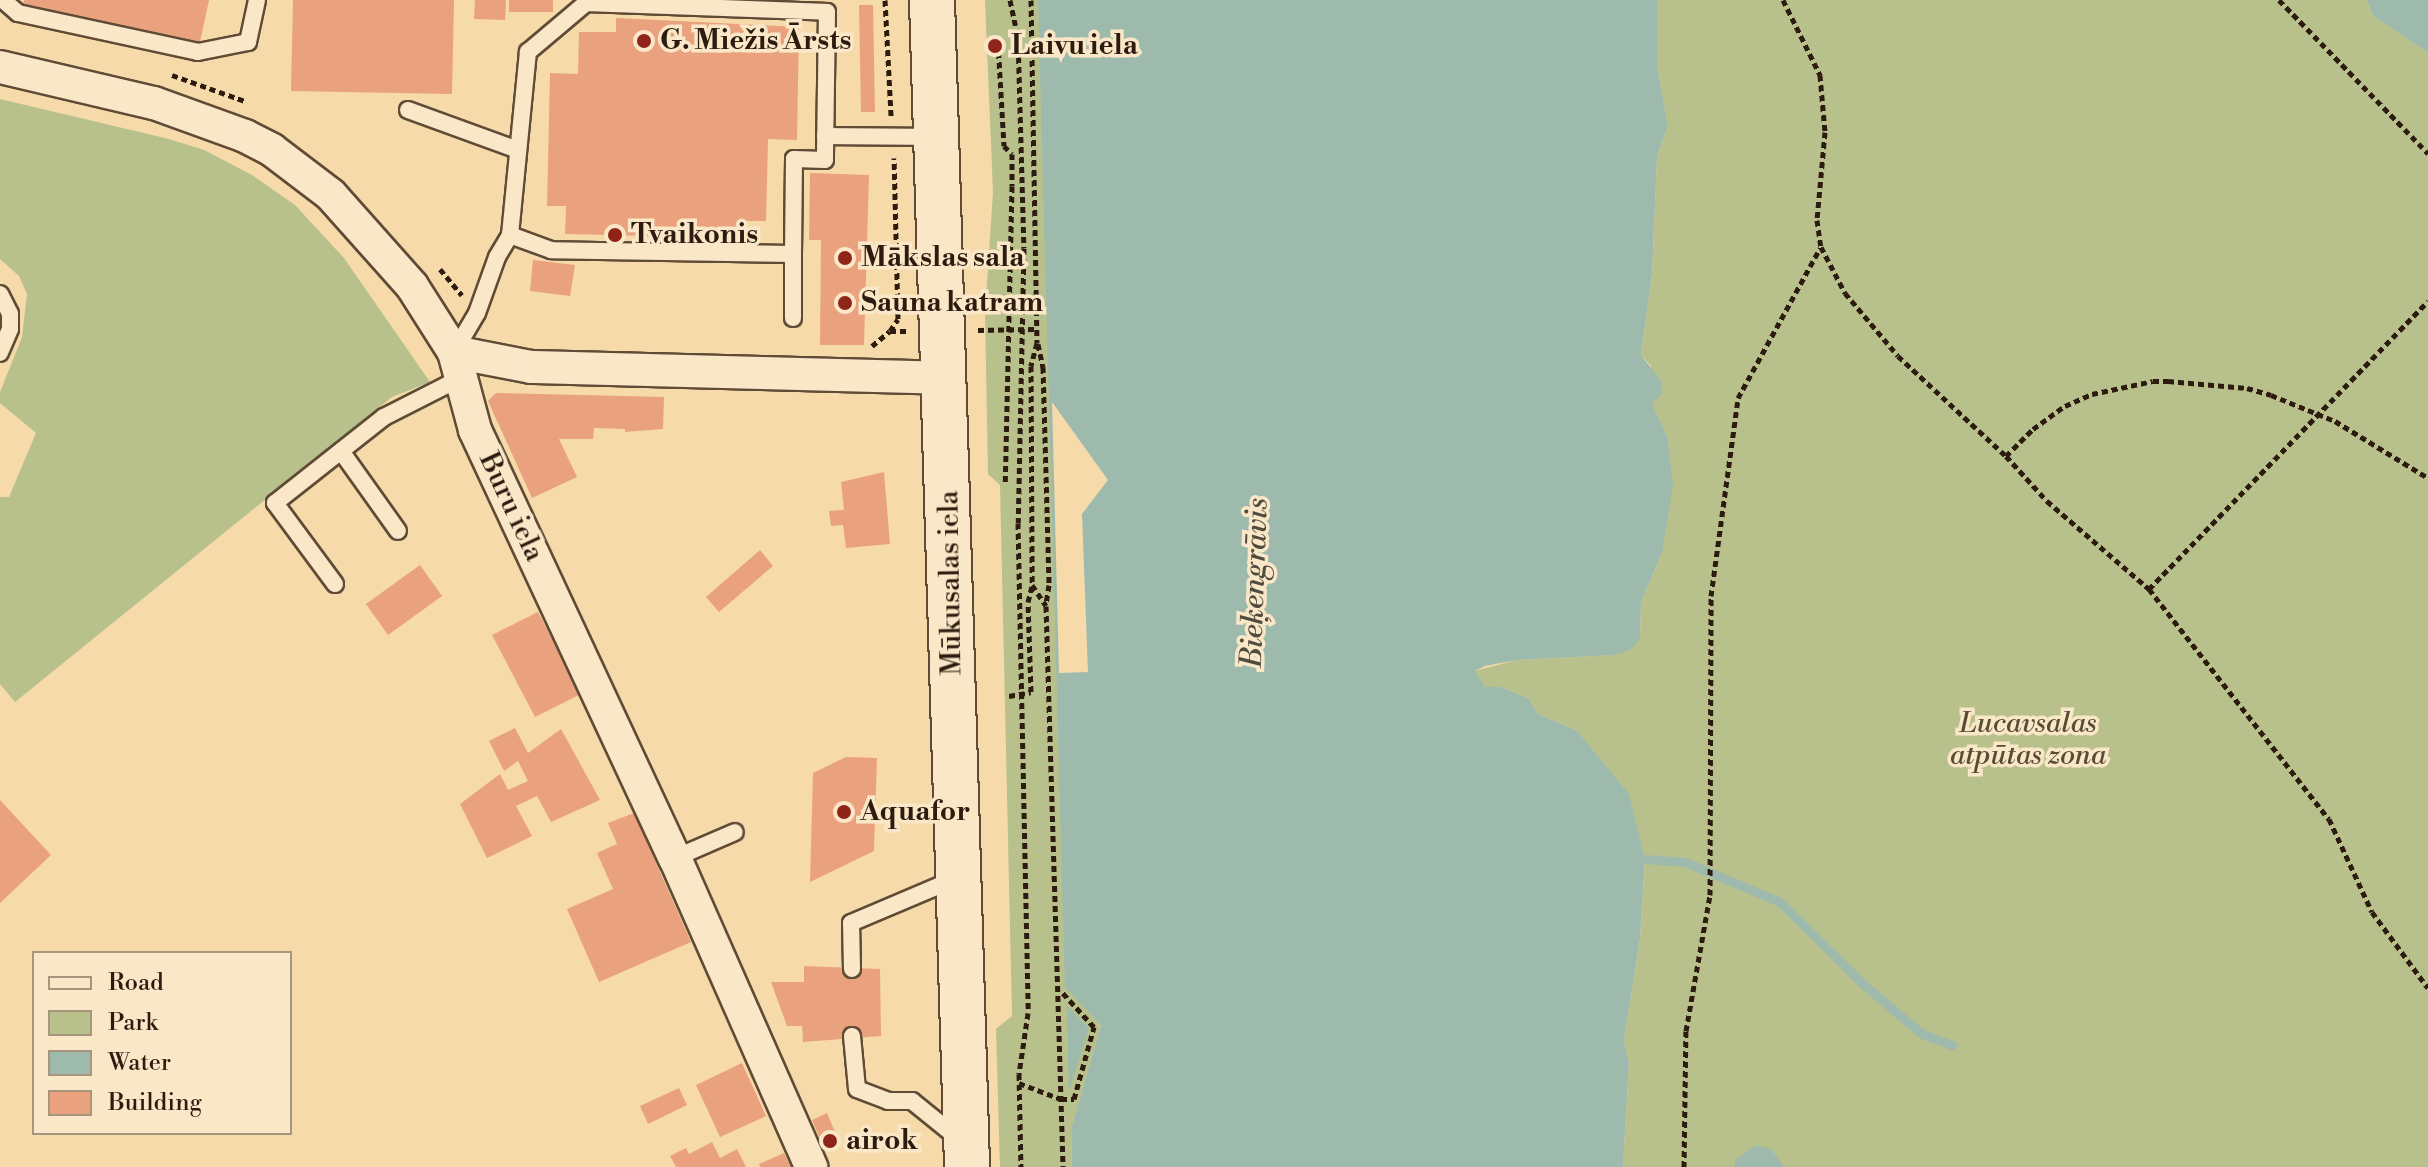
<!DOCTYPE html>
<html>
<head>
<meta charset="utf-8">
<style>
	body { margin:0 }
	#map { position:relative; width:2428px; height:1167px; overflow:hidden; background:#f6daaa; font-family:"Libre Bodoni",serif }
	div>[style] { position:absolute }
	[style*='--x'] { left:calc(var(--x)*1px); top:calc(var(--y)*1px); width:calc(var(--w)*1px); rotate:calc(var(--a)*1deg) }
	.green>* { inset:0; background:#b8c18c }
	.water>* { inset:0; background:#9dbaad }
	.pier>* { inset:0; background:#f6daaa }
	.stream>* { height:9px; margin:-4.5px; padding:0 4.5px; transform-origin:4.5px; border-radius:4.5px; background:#9dbaad }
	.building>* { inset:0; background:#e9a27d }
	.path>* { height:5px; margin-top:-2.5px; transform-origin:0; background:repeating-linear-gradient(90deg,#2d1b0f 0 6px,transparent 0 10px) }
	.roads { filter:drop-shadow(2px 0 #5f4b36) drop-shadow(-2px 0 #5f4b36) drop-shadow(0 2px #5f4b36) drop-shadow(0 -2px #5f4b36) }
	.service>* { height:16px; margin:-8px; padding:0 8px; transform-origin:8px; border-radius:8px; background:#f9e7c8 }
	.minor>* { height:32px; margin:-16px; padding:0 16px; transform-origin:16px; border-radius:16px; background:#f9e7c8 }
	.secondary>* { height:44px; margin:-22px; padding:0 22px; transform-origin:22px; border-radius:22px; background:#f9e7c8 }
	.dots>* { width:22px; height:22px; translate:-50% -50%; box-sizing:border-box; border:4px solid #f9e7c8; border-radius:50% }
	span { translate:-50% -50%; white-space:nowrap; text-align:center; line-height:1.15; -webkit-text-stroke:7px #f9e7c8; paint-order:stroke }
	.poi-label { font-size:28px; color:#2d1b0f; font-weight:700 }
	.left { translate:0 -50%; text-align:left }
	.street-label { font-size:28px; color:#2d1b0f }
	.park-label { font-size:28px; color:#574d34; font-style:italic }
	.water-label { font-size:30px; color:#4f4b3e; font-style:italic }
	.legend { position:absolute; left:32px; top:951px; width:260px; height:184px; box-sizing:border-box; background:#f9e7c8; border:2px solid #a7957e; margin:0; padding:10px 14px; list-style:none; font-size:24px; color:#2d1b0f }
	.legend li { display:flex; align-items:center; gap:16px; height:40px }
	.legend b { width:40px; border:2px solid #a7957e }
</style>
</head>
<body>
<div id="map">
	<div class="green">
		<i style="clip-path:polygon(985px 0,1038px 0,1052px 401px,1101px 1025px,1071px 1129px,1072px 1167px,1000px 1167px,996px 1029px,1012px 1016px,1000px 485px,988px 474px,985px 314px,993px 192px)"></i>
		<i style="clip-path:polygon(1657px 0,2367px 0,2372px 15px,2428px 53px,2428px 1167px,1623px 1167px,1629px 1062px,1624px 1041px,1640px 939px,1645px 859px,1576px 730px,1538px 714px,1528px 698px,1501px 687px,1485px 687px,1474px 671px,1517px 660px,1613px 655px,1640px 639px,1641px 602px,1662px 553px,1667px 436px,1651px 403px,1651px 366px,1641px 355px,1652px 275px,1657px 157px,1668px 125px,1657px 66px)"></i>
		<i style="clip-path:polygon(0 99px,169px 139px,204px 150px,252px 175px,295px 205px,344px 258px,430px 382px,392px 397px,15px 702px,0 684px,0 497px,9px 497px,36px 433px,0 403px,0 392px,22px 337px,27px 294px,19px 276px,0 259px)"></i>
	</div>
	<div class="water">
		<i style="clip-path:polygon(1038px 0,1657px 0,1657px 66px,1668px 125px,1657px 157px,1652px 275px,1641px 355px,1662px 382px,1662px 393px,1652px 404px,1667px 436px,1673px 484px,1662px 553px,1641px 602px,1640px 639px,1630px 650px,1613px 655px,1517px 660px,1485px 666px,1475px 671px,1485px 687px,1501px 687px,1528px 698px,1538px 714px,1576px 730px,1629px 794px,1645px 859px,1640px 939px,1624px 1041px,1629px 1062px,1623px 1167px,1072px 1167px,1071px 1129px,1101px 1025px,1065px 987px)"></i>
		<i style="clip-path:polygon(2367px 0,2428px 0,2428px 53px,2372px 15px)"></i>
		<i style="clip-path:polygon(1067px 1006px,1089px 1028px,1069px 1092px)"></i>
		<i style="clip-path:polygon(1756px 1145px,1771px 1149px,1784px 1167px,1735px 1167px,1735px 1160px)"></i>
	</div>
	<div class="pier">
		<i style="clip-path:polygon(1052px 402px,1108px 480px,1082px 514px,1088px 672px,1059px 673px)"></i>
	</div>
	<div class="stream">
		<i style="--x:1645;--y:859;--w:40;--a:4.3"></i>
		<i style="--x:1685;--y:862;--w:103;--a:22.8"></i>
		<i style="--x:1780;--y:902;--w:117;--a:44.7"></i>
		<i style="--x:1863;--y:984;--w:77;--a:40.3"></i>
		<i style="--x:1922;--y:1034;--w:32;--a:20"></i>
	</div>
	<div class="building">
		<i style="clip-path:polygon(24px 0,209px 0,200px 42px,23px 4px)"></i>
		<i style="clip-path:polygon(293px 0,454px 0,452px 94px,291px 91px)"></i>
		<i style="clip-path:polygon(475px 0,506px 0,505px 20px,474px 19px)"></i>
		<i style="clip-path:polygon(509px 0,553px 0,553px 12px,509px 12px)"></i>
		<i style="clip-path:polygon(859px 5px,873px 5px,875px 112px,861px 112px)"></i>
		<i style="clip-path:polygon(616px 18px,799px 27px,797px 140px,768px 139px,766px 221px,744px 221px,743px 238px,565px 234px,566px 206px,547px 206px,550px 73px,578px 74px,579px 32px,616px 32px)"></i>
		<i style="clip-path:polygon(810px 173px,869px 175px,864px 345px,820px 345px,821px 240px,809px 240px)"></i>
		<i style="clip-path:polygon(533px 260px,575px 265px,570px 296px,530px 291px)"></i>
		<i style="clip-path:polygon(496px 393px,664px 397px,663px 429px,625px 432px,625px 429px,594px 428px,593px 439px,559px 439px,577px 477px,532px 498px,488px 401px)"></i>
		<i style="clip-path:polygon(884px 472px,890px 544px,846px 548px,843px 525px,831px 526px,829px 511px,844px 510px,841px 482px)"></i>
		<i style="clip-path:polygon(760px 550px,773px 566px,719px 612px,706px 597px)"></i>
		<i style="clip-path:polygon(420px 565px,442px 596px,388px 635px,366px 604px)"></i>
		<i style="clip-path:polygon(538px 612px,581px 694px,535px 717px,492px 635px)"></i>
		<i style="clip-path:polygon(515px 728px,528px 753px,561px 729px,600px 800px,551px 822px,537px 796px,516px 806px,532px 836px,487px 858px,460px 804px,500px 774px,508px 790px,528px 781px,518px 761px,504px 771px,489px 741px)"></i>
		<i style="clip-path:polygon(846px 757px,877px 758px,874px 851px,810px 882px,813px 773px)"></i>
		<i style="clip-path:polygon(0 800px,51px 855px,0 903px)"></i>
		<i style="clip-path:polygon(634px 813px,691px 942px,599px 982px,567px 909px,613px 889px,597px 853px,617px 844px,608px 823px)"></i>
		<i style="clip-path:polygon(804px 966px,880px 969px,881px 1036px,803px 1042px,802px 1026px,787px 1026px,771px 982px,804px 982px)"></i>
		<i style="clip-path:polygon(742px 1063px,766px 1116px,720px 1137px,696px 1085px)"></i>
		<i style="clip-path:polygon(679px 1088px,687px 1105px,648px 1124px,640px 1106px)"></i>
		<i style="clip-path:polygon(827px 1113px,838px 1139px,823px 1145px,812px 1120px)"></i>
		<i style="clip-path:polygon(712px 1142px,720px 1158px,737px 1149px,746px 1167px,676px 1167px,670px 1156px,686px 1148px,689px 1154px)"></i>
		<i style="clip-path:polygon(784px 1153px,791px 1167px,760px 1167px,759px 1164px)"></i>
	</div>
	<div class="path">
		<i style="--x:885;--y:0;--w:116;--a:87"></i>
		<i style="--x:1010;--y:0;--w:38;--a:78"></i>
		<i style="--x:1018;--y:37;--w:211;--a:88.4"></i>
		<i style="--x:1024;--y:248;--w:275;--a:91.2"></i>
		<i style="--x:1018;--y:523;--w:490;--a:88.8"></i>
		<i style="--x:1028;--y:1013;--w:62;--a:98.4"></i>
		<i style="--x:1019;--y:1074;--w:93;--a:88.8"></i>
		<i style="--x:1031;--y:0;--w:343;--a:89"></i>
		<i style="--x:1037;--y:343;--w:24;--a:105"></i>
		<i style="--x:1031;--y:366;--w:219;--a:89.7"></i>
		<i style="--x:1032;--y:585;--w:25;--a:56"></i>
		<i style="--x:1046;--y:606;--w:561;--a:88.26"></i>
		<i style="--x:1783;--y:0;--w:84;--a:63.7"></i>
		<i style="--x:1820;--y:75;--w:57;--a:85"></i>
		<i style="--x:1825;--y:132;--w:88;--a:95.2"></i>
		<i style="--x:1817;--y:220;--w:27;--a:82"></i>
		<i style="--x:1821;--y:247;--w:52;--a:62.4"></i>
		<i style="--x:1845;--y:293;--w:82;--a:49.9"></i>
		<i style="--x:1898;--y:356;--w:147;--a:42.8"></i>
		<i style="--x:2006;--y:456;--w:61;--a:47.7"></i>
		<i style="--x:2047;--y:501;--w:135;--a:40.8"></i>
		<i style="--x:2149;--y:589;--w:292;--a:52"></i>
		<i style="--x:2329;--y:819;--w:102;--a:65.2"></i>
		<i style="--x:2372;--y:912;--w:94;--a:53.6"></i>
		<i style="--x:2279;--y:0;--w:214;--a:45.8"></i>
		<i style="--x:998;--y:42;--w:104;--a:86.7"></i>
		<i style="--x:1004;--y:146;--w:11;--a:45"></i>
		<i style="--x:1012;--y:154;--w:32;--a:90"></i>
		<i style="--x:1012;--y:186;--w:298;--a:91.3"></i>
		<i style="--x:172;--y:75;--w:77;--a:19.6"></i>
		<i style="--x:440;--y:269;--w:34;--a:50"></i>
		<i style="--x:978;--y:330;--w:59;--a:-1"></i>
		<i style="--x:890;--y:331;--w:14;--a:-56"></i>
		<i style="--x:898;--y:319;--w:161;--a:-91.4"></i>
		<i style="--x:1038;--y:344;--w:24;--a:78"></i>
		<i style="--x:1043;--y:367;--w:218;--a:88.4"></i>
		<i style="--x:1049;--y:585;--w:20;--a:99"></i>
		<i style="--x:872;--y:346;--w:23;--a:-40"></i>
		<i style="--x:890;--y:331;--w:18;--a:0"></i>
		<i style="--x:2006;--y:456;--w:38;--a:-45"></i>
		<i style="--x:2033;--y:429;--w:39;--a:-36"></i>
		<i style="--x:2065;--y:406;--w:30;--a:-24"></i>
		<i style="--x:2092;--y:394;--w:62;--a:-12"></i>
		<i style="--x:2153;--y:381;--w:15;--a:0"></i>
		<i style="--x:2168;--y:381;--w:79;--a:5.1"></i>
		<i style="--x:2247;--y:388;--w:25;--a:16"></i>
		<i style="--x:2271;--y:395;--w:69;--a:22.1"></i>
		<i style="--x:2335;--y:421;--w:109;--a:31.5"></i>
		<i style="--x:2149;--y:589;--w:401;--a:-45.9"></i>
		<i style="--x:1009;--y:696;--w:22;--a:-10"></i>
		<i style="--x:1031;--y:692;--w:90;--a:-91.9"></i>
		<i style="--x:1028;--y:602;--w:16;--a:-76"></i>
		<i style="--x:1019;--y:1083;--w:45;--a:20.9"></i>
		<i style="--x:1061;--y:1099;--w:13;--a:0"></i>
		<i style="--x:1074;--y:1099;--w:75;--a:-74.5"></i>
		<i style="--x:1094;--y:1027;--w:49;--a:-132.5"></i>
		<i style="--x:1684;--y:1167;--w:136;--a:-89.2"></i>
		<i style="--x:1686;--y:1031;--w:138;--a:-80"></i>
		<i style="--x:1710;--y:895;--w:299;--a:-89.8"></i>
		<i style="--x:1711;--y:596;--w:200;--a:-82.2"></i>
		<i style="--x:1738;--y:398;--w:171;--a:-61.3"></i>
	</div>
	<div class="roads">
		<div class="service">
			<i style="--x:3;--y:0;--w:20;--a:41"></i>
			<i style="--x:18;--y:13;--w:184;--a:12.2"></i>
			<i style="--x:198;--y:52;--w:51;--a:-11.3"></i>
			<i style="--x:248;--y:42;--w:43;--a:-77.9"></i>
			<i style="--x:408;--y:110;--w:117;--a:20"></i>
			<i style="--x:825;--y:136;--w:111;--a:0.5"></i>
			<i style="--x:793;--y:254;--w:64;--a:90"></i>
			<i style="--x:0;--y:294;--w:22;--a:63"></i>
			<i style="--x:10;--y:314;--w:15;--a:90"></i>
			<i style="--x:10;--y:329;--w:26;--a:113"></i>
			<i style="--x:454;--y:352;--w:45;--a:-59.5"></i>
			<i style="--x:477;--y:313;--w:59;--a:-70.3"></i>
			<i style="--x:497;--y:257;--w:26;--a:-59"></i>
			<i style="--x:510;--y:235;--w:184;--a:-84.4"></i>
			<i style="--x:528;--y:52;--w:76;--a:-40.2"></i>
			<i style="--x:586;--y:3;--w:241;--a:2.1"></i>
			<i style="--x:827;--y:12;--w:148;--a:90.8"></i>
			<i style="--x:825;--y:160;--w:31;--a:-178"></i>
			<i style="--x:794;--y:159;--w:95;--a:90.6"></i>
			<i style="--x:793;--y:254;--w:242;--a:-179.1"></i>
			<i style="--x:551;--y:250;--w:44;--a:-159.9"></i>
			<i style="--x:341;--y:451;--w:98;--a:54.5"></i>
			<i style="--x:335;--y:584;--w:101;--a:-126.5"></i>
			<i style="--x:275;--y:503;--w:139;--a:-38.3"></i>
			<i style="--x:384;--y:417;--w:86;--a:-26.9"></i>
			<i style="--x:675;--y:858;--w:65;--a:-23.4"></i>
			<i style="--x:852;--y:969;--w:46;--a:-91.2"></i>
			<i style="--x:851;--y:923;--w:115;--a:-23"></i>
			<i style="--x:852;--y:1036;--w:53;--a:84.6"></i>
			<i style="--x:857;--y:1089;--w:33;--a:21"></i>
			<i style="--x:888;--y:1101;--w:24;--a:0"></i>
			<i style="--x:912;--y:1101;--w:60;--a:39"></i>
		</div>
		<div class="minor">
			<i style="--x:0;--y:67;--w:158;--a:13.2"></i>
			<i style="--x:154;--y:103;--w:97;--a:19.9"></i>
			<i style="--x:245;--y:136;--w:30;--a:27"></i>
			<i style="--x:272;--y:150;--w:74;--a:37.3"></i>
			<i style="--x:331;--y:195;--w:122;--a:48.3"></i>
			<i style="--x:412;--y:286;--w:78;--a:57.5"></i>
			<i style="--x:454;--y:352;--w:81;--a:74.9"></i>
			<i style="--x:475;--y:430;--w:472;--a:65"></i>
			<i style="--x:675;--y:858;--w:338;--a:66.2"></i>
			<i style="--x:454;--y:352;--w:78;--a:11"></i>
			<i style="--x:531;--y:367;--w:414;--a:1.5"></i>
		</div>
		<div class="secondary">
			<i style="--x:932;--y:0;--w:1168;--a:88.28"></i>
		</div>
	</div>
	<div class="dots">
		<i style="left:644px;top:41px;background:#8f2418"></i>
		<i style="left:995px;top:46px;background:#8f2418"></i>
		<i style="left:615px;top:235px;background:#8f2418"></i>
		<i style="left:845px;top:258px;background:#8f2418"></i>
		<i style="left:845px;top:303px;background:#8f2418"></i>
		<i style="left:844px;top:812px;background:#8f2418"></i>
		<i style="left:830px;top:1141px;background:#8f2418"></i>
	</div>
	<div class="poi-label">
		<span class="left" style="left:660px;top:41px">G. Miežis Ārsts</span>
		<span class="left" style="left:1011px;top:46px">Laivu iela</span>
		<span class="left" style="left:631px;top:235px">Tvaikonis</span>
		<span class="left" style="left:861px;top:258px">Mākslas sala</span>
		<span class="left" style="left:861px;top:303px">Sauna katram</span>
		<span class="left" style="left:860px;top:812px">Aquafor</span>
		<span class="left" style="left:846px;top:1141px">airok</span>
	</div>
	<div class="street-label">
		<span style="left:511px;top:507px;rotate:65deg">Buru iela</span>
		<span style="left:951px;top:583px;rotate:-91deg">Mūkusalas iela</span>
	</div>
	<div class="park-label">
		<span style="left:2028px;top:740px">Lucavsalas<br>atpūtas zona</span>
	</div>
	<div class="water-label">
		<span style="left:1255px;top:583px;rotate:-88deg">Bieķengrāvis</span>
	</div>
	<ul class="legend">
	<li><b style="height:10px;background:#f9e7c8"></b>Road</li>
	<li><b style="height:22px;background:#b8c18c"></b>Park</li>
	<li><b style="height:22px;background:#9dbaad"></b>Water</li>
	<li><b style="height:22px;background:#e9a27d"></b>Building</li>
	</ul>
</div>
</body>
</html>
